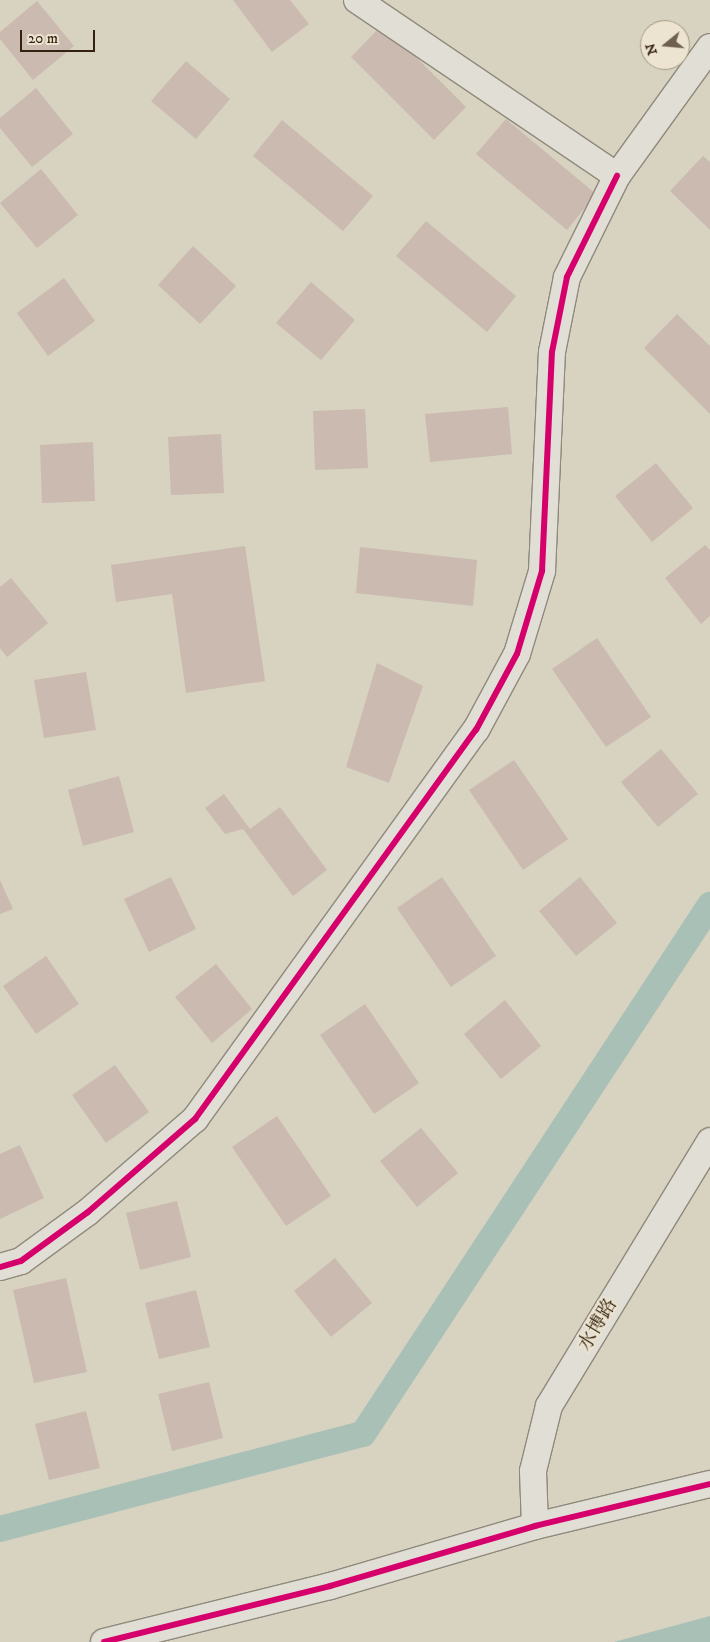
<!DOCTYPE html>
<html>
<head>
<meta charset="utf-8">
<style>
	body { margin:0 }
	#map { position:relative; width:710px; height:1642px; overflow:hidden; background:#d8d2c0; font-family:"IM FELL DW Pica","Noto Serif SC",serif }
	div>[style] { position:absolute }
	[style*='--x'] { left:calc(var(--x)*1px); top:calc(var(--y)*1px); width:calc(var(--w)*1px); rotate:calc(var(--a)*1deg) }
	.water>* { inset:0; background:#a9c0b6 }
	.canal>* { height:26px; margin:-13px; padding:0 13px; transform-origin:13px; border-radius:13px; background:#a9c0b6 }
	.building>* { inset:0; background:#cbbab0 }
	.roads { filter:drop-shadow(1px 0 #8f897c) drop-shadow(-1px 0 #8f897c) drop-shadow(0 1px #8f897c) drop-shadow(0 -1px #8f897c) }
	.minor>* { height:26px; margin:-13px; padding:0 13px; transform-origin:13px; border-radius:13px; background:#e1ded5 }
	.cycleway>* { height:6px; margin:-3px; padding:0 3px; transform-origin:3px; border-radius:3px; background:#d6006c }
	span { translate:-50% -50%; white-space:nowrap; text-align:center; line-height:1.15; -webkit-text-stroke:4px #ece4d0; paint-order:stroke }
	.street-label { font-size:19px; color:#33220f }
	.north { position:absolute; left:640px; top:20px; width:50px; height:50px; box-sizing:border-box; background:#ece4d0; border:1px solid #a29683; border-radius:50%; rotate:253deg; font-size:14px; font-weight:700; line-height:20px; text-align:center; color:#33220f }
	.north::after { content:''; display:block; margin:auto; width:18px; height:22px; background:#6d604d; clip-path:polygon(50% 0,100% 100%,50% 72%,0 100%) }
	.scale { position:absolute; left:20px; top:30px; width:75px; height:22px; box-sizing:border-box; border:2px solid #33220f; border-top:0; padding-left:6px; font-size:15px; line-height:18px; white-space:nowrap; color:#33220f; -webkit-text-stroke:4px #ece4d0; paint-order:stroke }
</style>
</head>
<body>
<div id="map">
	<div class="water">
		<i style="clip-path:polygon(710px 1616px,710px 1642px,614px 1642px)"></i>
	</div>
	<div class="canal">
		<i style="--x:0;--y:1529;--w:375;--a:-14.7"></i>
		<i style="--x:363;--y:1434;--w:633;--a:-56.74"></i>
	</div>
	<div class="building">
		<i style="clip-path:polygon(233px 0,290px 0,309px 24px,272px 52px)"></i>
		<i style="clip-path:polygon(37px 1px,74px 46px,33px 80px,0 39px,0 32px)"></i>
		<i style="clip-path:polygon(383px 24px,466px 107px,434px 140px,351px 57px)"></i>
		<i style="clip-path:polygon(186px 61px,230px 99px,196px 139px,151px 101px)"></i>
		<i style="clip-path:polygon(36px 88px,73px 134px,32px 167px,0 128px,0 118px)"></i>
		<i style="clip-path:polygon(506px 119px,596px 194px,567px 230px,476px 154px)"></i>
		<i style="clip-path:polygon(282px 120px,373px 196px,343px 231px,253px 156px)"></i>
		<i style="clip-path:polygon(703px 156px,710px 162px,710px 230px,670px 191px)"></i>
		<i style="clip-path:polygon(41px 169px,78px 215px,37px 248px,0 203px)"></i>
		<i style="clip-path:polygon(426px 221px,516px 296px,487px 332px,396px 256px)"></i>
		<i style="clip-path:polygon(193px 246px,236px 286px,200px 324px,158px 285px)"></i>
		<i style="clip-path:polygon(64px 278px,95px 321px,48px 356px,17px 313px)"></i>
		<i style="clip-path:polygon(311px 282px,355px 320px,321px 360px,276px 323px)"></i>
		<i style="clip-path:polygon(677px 314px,710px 346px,710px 414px,644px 348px)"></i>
		<i style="clip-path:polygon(508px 407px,512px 454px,430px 462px,425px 414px)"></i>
		<i style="clip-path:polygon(365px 409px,368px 468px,315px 470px,313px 411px)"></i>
		<i style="clip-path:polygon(221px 434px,224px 493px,171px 495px,168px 437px)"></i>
		<i style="clip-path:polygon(93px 442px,95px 501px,42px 503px,40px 445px)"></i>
		<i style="clip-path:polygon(656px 463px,693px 508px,652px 542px,615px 496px)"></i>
		<i style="clip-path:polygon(705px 545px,710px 550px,710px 616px,701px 624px,665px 578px)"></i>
		<i style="clip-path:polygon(245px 546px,265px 681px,186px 693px,172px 594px,116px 602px,111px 565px)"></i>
		<i style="clip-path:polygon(360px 547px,477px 560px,473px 606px,356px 593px)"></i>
		<i style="clip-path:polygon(11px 578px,48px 623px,7px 657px,0 648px,0 587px)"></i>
		<i style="clip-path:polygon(597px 638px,651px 717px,606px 747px,552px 669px)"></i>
		<i style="clip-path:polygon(377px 663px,423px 686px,389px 783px,346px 767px)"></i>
		<i style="clip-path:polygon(86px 672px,96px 730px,44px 738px,34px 680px)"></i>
		<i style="clip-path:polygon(661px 749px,698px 794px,658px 827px,621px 782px)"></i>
		<i style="clip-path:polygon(514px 760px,568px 839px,523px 870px,469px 790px)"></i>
		<i style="clip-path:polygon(119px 776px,134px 832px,83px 846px,68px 790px)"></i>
		<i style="clip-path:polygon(224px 794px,250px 829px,280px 807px,327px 870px,293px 896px,243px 829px,225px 834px,205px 808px)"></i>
		<i style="clip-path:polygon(171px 877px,196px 929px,149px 952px,124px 899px)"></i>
		<i style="clip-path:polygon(442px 877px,496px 956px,451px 987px,397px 908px)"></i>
		<i style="clip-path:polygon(580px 877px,617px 923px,576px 956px,539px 911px)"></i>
		<i style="clip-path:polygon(0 880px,13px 909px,0 914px)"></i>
		<i style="clip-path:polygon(46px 956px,79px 1004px,36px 1034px,3px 986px)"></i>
		<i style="clip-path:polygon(216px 964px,252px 1009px,212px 1043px,175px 997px)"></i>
		<i style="clip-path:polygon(505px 1000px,541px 1046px,501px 1079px,464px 1034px)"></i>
		<i style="clip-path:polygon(365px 1004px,419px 1083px,374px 1114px,320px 1035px)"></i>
		<i style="clip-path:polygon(115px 1065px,149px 1112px,106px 1143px,72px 1095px)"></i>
		<i style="clip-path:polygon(277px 1116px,331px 1196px,286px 1226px,232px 1147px)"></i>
		<i style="clip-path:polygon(421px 1128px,458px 1173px,417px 1207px,380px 1161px)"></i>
		<i style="clip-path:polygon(20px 1145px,44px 1198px,0 1219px,0 1154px)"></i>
		<i style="clip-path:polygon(177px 1201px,191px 1257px,140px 1270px,126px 1213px)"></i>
		<i style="clip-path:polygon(335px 1258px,372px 1303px,331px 1337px,294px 1291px)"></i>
		<i style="clip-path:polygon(66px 1278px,87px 1372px,34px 1383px,13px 1290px)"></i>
		<i style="clip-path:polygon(196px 1290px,210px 1347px,159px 1359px,145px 1303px)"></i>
		<i style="clip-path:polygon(209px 1382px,223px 1438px,172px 1451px,158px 1394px)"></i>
		<i style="clip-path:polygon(86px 1411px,100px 1468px,49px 1480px,35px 1424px)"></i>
	</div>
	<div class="roads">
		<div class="minor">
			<i style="--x:357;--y:0;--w:314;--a:34.1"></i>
			<i style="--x:617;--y:176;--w:159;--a:-54.2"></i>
			<i style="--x:0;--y:1267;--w:22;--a:-16"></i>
			<i style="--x:21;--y:1261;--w:83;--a:-36.2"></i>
			<i style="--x:88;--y:1212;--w:142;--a:-41"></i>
			<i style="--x:195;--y:1119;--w:480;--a:-54.2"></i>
			<i style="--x:476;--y:730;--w:86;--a:-61.7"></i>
			<i style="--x:517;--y:654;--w:87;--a:-73.2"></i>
			<i style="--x:542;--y:571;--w:219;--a:-87.4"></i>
			<i style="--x:552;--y:352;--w:76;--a:-78.7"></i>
			<i style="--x:567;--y:277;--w:113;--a:-63.7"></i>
			<i style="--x:535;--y:1526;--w:55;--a:-92.1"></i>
			<i style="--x:533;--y:1471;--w:67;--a:-76.2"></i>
			<i style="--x:549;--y:1406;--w:310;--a:-58.7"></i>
			<i style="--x:104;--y:1642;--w:233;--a:-13.9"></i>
			<i style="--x:330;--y:1586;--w:214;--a:-16.3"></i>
			<i style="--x:535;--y:1526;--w:180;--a:-13.5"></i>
		</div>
	</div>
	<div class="cycleway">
		<i style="--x:0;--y:1267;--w:22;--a:-16"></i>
		<i style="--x:21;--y:1261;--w:83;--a:-36.2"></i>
		<i style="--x:88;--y:1212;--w:142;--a:-41"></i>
		<i style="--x:195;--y:1119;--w:480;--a:-54.2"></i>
		<i style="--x:476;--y:730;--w:86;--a:-61.7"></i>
		<i style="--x:517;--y:654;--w:87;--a:-73.2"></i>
		<i style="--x:542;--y:571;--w:219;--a:-87.4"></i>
		<i style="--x:552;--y:352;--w:76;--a:-78.7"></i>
		<i style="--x:567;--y:277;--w:113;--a:-63.7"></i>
		<i style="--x:104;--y:1642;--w:233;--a:-13.9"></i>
		<i style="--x:330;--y:1586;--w:214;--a:-16.3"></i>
		<i style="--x:535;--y:1526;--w:180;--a:-13.5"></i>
	</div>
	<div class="street-label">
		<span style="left:598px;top:1325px;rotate:-59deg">水博路</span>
	</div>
	<div class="north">N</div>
	<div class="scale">20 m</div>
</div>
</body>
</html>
